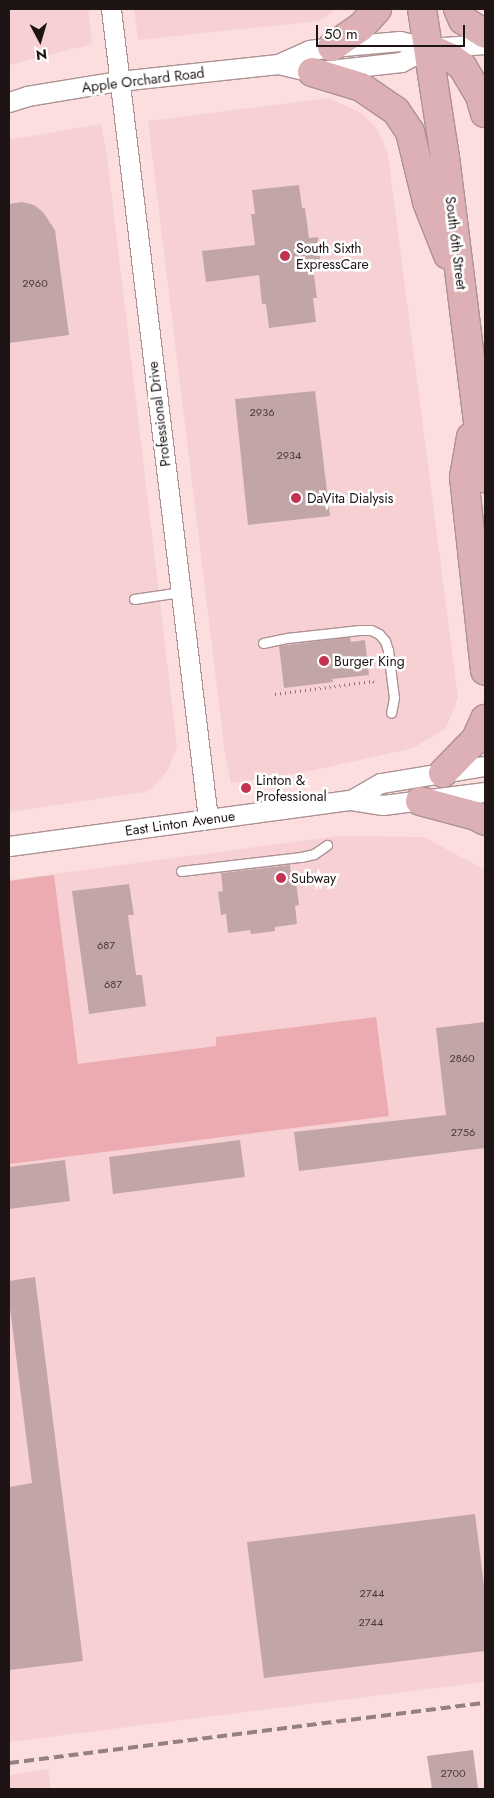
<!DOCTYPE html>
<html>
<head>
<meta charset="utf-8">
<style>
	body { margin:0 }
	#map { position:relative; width:494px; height:1798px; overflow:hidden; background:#fcdedf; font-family:Jost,sans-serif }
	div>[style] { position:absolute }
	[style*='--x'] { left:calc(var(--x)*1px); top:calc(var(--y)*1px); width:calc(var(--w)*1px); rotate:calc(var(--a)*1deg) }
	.built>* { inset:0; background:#f6d0d2 }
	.green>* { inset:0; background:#ecabb0 }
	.building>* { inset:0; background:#c2a6a7 }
	.path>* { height:3px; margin-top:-1.5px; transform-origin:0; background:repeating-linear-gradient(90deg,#867374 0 1px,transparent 0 5px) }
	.roads { filter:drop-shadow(1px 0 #ad9193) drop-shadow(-1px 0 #ad9193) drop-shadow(0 1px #ad9193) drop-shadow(0 -1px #ad9193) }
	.lane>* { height:9px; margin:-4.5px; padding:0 4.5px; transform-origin:4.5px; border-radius:4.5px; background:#fff }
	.street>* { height:19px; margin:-9.5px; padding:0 9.5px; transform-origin:9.5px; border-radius:9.5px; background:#fff }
	.primary>* { height:28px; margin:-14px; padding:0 14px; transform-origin:14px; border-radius:14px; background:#ddb0b5 }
	.rail>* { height:4px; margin-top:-2px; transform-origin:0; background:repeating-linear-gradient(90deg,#958081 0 10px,transparent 0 15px) }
	.dots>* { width:14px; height:14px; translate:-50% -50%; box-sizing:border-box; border:2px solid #fff; border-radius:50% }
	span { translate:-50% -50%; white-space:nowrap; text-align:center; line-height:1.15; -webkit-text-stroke:5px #fff; paint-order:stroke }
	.number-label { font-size:11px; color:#473839 }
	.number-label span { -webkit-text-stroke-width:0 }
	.street-label { font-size:14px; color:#1e1414 }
	.poi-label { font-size:14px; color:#1e1414 }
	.left { translate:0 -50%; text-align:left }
	.frame { position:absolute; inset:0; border:10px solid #1e1414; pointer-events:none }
	.north { position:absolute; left:15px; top:15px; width:50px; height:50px; -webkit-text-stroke:4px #fff; paint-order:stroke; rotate:174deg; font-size:14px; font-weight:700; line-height:20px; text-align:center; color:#1e1414 }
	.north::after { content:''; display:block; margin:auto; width:18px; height:22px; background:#1e1414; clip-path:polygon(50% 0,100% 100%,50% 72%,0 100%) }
	.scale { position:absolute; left:316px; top:25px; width:149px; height:22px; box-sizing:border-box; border:2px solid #1e1414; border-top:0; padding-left:6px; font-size:15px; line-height:18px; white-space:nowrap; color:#1e1414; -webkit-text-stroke:4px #fff; paint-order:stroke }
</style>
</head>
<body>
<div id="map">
	<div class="built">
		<i style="clip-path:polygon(9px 9px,88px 9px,92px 44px,9px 65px)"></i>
		<i style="clip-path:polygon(134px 9px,337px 9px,319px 21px,138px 40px)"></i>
		<i style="clip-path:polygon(329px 98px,363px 114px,378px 130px,388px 155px,458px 698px,446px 728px,413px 748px,305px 772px,231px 783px,225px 753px,148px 121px)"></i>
		<i style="clip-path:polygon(101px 124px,107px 156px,177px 746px,168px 770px,153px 787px,145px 792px,9px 812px,9px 140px)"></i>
		<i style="clip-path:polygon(339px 836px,424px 837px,485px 870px,485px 1682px,9px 1742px,9px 880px)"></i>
		<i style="clip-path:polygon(48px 1769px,51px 1789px,9px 1789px,9px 1775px)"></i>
	</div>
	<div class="green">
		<i style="clip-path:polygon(54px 875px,78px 1064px,216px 1046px,216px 1037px,376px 1017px,389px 1116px,9px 1164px,9px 881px)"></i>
	</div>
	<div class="building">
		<i style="clip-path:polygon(299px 185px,302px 208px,305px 208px,309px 238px,318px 237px,321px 266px,313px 267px,317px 298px,313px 298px,316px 322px,269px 328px,266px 304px,262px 304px,259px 275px,206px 282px,202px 251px,255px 245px,251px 214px,255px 214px,252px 190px)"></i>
		<i style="clip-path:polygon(22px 202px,34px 205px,43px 212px,55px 230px,69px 335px,9px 343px,9px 204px)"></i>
		<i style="clip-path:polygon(315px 391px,330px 516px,248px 525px,235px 399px)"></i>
		<i style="clip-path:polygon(350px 637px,351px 642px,365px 640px,369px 675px,332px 679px,333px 682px,284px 688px,279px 646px)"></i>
		<i style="clip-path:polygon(290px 865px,292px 883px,296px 882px,299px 905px,295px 906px,297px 924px,275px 927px,275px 931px,251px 934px,250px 930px,228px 933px,226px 914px,221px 915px,218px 892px,223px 891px,221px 873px)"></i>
		<i style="clip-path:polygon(129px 884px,134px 915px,128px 915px,136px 975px,142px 975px,146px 1006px,89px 1014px,72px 891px)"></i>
		<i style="clip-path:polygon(485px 1022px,485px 1148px,299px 1171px,294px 1132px,446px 1115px,436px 1028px)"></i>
		<i style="clip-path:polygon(240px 1140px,245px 1177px,113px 1194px,109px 1157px)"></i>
		<i style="clip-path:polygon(65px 1160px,70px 1201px,9px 1209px,9px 1167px)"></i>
		<i style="clip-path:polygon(35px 1277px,83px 1661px,9px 1670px,9px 1487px,32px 1483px,9px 1300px,9px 1281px)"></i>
		<i style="clip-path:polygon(475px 1514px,485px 1594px,485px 1651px,264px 1678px,247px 1542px)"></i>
		<i style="clip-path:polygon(473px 1750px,478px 1789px,432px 1789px,427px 1756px)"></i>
	</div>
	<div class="path">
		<i style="--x:275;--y:694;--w:99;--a:-7.6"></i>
		<i style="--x:373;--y:681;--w:4;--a:27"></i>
	</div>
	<div class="roads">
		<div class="lane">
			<i style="--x:134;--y:599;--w:48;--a:-8.5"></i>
			<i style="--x:263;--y:643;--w:25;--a:-12"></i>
			<i style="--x:287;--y:638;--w:73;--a:-6.3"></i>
			<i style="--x:360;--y:630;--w:11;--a:0"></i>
			<i style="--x:371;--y:630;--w:9;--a:27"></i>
			<i style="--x:379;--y:634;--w:9;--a:49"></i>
			<i style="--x:385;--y:641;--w:9;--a:72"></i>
			<i style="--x:388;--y:650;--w:48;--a:82.9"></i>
			<i style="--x:394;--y:698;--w:15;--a:101"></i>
			<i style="--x:181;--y:871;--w:121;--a:-6.7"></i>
			<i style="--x:301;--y:857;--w:13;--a:-13"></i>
			<i style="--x:314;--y:854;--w:16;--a:-35"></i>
		</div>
		<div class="street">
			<i style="--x:111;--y:9;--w:816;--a:83.17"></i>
			<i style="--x:278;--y:64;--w:34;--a:-24"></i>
			<i style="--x:309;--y:50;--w:23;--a:-7"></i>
			<i style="--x:332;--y:47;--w:68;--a:-5"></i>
			<i style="--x:400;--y:41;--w:30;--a:14"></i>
			<i style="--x:429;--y:48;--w:56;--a:-4.1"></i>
			<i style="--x:9;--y:102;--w:19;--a:-18"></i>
			<i style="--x:27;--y:96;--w:93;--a:-9.3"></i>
			<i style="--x:119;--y:81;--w:160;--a:-6.1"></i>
			<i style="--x:278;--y:64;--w:35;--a:13"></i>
			<i style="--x:312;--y:72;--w:90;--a:-6.4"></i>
			<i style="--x:401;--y:62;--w:31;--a:-27"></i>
			<i style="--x:351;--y:800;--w:34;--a:-30"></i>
			<i style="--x:381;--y:783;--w:105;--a:-9.3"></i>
			<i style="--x:9;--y:846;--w:345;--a:-7.7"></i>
			<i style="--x:351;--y:800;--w:32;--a:9"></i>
			<i style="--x:383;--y:805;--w:103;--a:-7.3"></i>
		</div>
		<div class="primary">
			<i style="--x:422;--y:9;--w:150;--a:81.2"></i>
			<i style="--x:445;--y:157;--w:324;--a:82.9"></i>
			<i style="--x:458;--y:9;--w:12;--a:66"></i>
			<i style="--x:463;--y:20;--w:26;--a:32"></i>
			<i style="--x:332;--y:47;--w:35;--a:-35"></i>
			<i style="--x:361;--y:27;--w:24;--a:-48"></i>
			<i style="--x:429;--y:48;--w:24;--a:24"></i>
			<i style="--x:451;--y:58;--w:14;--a:36"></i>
			<i style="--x:462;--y:66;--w:35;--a:59"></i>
			<i style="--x:480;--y:96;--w:18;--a:74"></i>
			<i style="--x:312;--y:72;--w:51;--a:17"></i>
			<i style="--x:361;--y:87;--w:42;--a:34.4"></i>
			<i style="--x:396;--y:111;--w:25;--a:56"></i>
			<i style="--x:410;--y:132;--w:72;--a:76.3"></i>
			<i style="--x:427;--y:202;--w:57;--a:68.4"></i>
			<i style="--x:471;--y:437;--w:41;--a:99.9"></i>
			<i style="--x:464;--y:477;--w:195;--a:83.8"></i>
			<i style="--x:443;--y:773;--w:47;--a:-45.9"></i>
			<i style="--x:476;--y:739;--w:22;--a:-66"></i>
			<i style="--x:420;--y:801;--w:58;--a:15"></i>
			<i style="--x:476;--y:816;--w:10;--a:29"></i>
		</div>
	</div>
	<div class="rail">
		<i style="--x:9;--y:1763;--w:480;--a:-7.2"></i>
	</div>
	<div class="dots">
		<i style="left:285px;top:256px;background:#c33250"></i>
		<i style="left:296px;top:498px;background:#c33250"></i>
		<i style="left:324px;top:661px;background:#c33250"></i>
		<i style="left:246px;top:788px;background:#c33250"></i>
		<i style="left:281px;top:878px;background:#c33250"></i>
	</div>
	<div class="number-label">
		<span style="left:35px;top:283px">2960</span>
		<span style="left:262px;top:412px">2936</span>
		<span style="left:289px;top:455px">2934</span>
		<span style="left:106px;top:945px">687</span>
		<span style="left:113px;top:984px">687</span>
		<span style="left:462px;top:1058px">2860</span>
		<span style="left:463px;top:1132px">2756</span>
		<span style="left:372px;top:1593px">2744</span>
		<span style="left:371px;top:1622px">2744</span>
		<span style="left:453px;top:1773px">2700</span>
	</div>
	<div class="street-label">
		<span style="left:143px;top:80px;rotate:-7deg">Apple Orchard Road</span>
		<span style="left:456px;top:243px;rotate:83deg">South 6th Street</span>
		<span style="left:159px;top:414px;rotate:-97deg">Professional Drive</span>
		<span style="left:180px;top:823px;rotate:-8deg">East Linton Avenue</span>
	</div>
	<div class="poi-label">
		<span class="left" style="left:296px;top:256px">South Sixth<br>ExpressCare</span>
		<span class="left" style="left:307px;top:498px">DaVita Dialysis</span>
		<span class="left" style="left:334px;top:661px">Burger King</span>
		<span class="left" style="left:256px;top:788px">Linton &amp;<br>Professional</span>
		<span class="left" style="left:291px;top:878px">Subway</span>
	</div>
	<div class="frame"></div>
	<div class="north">N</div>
	<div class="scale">50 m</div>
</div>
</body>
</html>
